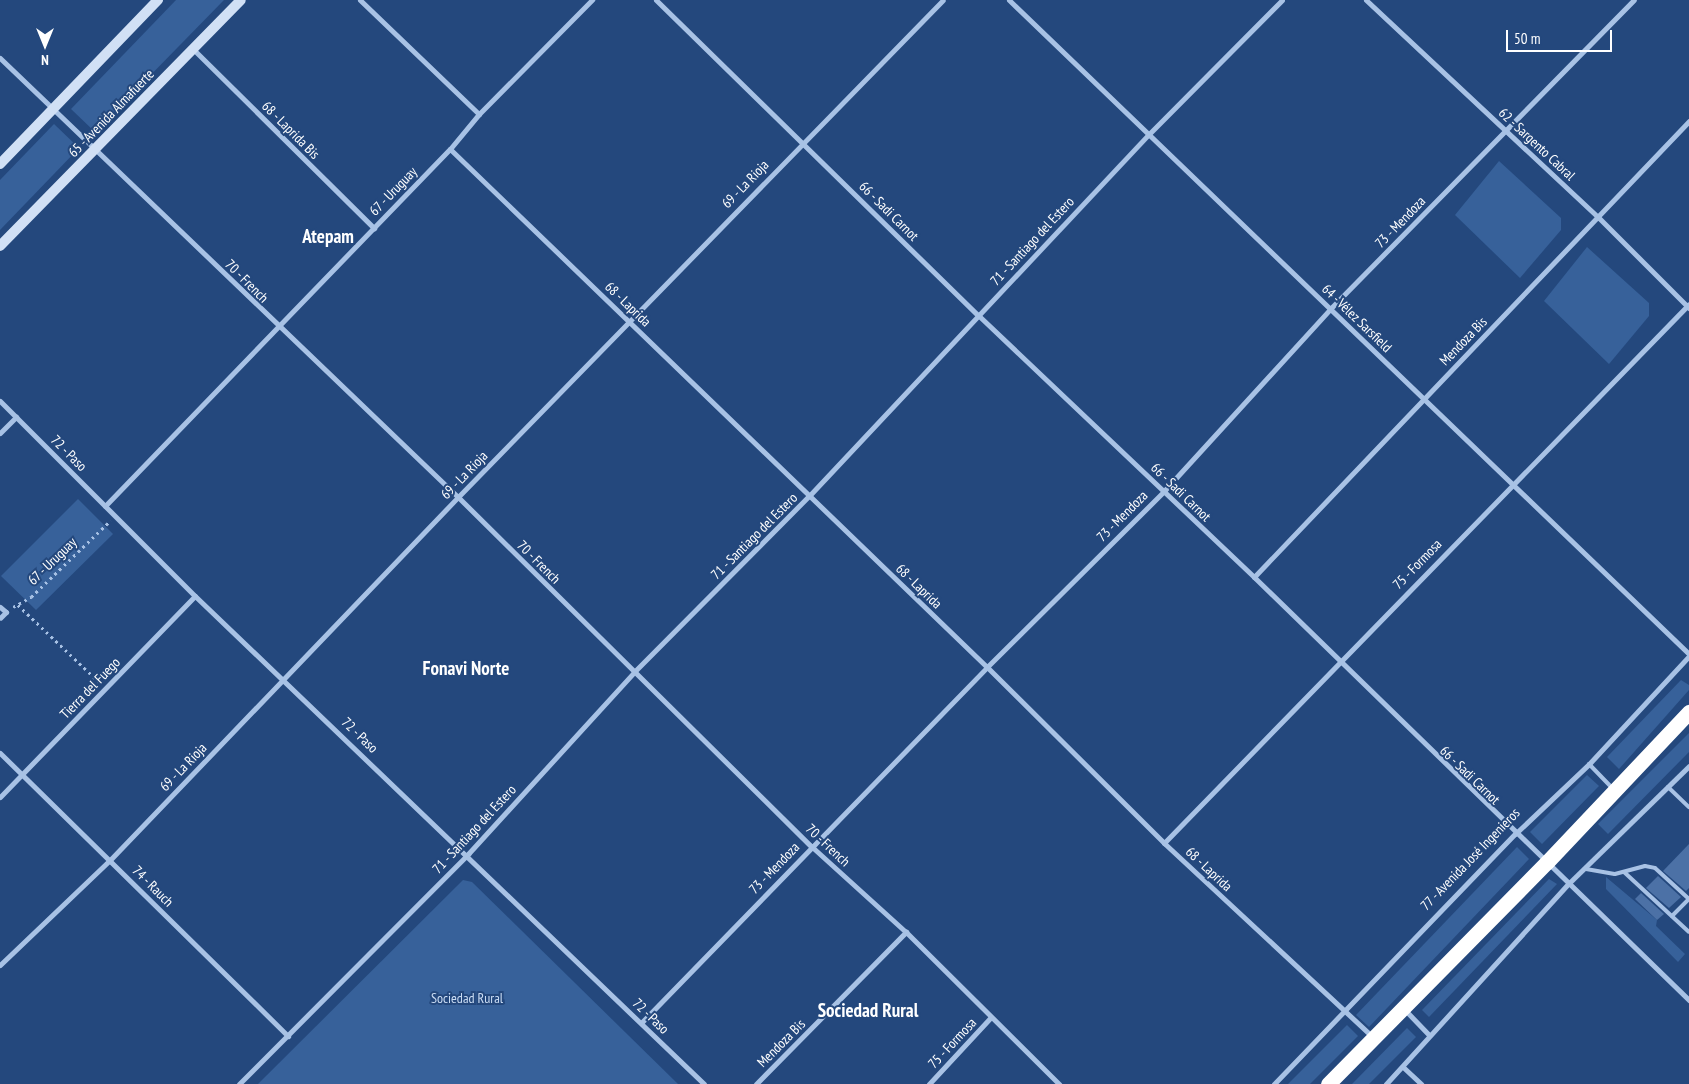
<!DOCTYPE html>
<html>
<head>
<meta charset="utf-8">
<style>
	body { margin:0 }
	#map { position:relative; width:1689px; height:1084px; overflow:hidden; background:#24487d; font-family:"PT Sans Narrow",sans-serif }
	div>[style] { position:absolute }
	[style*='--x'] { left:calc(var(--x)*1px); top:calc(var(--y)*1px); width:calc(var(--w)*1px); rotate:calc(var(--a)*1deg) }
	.green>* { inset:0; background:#37619a }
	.building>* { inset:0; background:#4c71a6 }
	.path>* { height:2.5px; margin-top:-1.25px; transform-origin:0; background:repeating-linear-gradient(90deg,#a8c2e5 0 2.5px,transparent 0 6.5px) }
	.lane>* { height:4px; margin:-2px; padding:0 2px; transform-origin:2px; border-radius:2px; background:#a8c2e5 }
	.street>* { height:5px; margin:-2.5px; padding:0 2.5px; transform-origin:2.5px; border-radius:2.5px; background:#a8c2e5 }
	.secondary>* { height:10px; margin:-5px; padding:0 5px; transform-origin:5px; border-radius:5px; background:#d1e0f5 }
	.highway>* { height:15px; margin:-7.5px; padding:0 7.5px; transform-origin:7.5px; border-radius:7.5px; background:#fff }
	span { translate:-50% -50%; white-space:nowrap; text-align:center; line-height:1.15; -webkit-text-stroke:4px #24487d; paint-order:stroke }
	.street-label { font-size:14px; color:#fff }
	.park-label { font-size:14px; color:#cbddf4 }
	.district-label { font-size:19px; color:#fff; font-weight:700 }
	.north { position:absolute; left:20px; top:20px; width:50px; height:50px; -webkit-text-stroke:4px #24487d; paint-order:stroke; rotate:180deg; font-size:14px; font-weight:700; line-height:20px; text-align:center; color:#fff }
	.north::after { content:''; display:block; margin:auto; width:18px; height:22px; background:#fff; clip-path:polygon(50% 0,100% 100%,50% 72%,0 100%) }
	.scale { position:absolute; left:1506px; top:30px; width:106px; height:22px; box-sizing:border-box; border:2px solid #fff; border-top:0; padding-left:6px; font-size:15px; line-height:18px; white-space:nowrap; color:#fff; -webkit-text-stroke:4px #24487d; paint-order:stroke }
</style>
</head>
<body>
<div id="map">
	<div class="green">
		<i style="clip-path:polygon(176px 0,224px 0,95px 132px,71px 109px)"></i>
		<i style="clip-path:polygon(54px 124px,79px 148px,0 230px,0 180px)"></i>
		<i style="clip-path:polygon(1499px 161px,1561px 218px,1561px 230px,1520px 278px,1455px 215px)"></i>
		<i style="clip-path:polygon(1587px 247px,1649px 303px,1649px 316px,1609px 364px,1544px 301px)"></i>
		<i style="clip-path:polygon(78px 499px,113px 534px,36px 610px,1px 576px)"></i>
		<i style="clip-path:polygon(1681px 680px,1689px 685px,1689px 690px,1619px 769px,1607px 757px)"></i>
		<i style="clip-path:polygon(1689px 733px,1689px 752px,1608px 834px,1598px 824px)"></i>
		<i style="clip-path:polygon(1587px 775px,1599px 786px,1542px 844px,1530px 832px)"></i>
		<i style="clip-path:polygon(1517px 847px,1529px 859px,1369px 1027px,1356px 1015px)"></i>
		<i style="clip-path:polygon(1606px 877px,1657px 920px,1656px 926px,1685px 954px,1678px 962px,1606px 889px)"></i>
		<i style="clip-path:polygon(1549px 879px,1557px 884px,1429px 1017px,1422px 1010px)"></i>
		<i style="clip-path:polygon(463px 880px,472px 882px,678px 1084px,258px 1084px)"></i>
		<i style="clip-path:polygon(1347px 1025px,1358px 1036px,1310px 1084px,1288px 1084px)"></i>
		<i style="clip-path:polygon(1407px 1028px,1416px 1037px,1369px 1084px,1352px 1084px)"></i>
	</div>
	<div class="building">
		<i style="clip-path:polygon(1689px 844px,1689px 888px,1686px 891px,1663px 871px)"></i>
		<i style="clip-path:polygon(1658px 876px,1681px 897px,1669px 908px,1646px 888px)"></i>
		<i style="clip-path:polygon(1641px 893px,1664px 914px,1657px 920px,1635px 899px)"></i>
	</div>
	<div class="path">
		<i style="--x:18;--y:605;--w:112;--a:43.5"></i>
		<i style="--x:13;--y:607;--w:21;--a:-29"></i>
		<i style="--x:31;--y:597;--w:110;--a:-43.9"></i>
	</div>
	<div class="lane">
		<i style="--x:1589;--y:764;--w:33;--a:46"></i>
		<i style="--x:1668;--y:787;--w:29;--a:44"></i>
		<i style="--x:1586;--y:869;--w:29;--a:10"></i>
		<i style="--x:1615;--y:874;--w:31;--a:-15"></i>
		<i style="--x:1645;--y:866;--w:10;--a:11"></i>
		<i style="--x:1655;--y:868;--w:46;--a:42.4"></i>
		<i style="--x:1624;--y:872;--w:88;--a:42.7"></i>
		<i style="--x:1672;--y:916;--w:24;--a:-45"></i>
	</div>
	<div class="street">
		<i style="--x:360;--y:0;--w:165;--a:43.8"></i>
		<i style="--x:656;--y:0;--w:450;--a:44.4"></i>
		<i style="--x:978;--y:315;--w:381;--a:43.5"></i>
		<i style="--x:1254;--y:577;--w:607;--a:44.2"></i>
		<i style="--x:1009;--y:0;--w:943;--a:43.88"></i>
		<i style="--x:1366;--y:0;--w:318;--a:43.1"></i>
		<i style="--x:1598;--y:217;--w:129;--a:45"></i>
		<i style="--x:193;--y:49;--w:255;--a:44.7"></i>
		<i style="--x:0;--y:58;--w:634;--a:43.79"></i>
		<i style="--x:458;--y:497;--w:496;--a:44.7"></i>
		<i style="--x:811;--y:846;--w:128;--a:42.2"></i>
		<i style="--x:906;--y:932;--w:216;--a:44.8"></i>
		<i style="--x:450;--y:149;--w:746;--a:43.97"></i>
		<i style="--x:987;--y:667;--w:250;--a:44.8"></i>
		<i style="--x:1164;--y:843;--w:284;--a:42.9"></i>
		<i style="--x:0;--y:401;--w:276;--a:45"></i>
		<i style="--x:195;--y:596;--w:705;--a:43.79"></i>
		<i style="--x:0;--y:433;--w:23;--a:-45"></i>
		<i style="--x:105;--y:506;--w:496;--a:-46"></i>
		<i style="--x:450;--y:149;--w:45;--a:-50.4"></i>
		<i style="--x:479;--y:114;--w:161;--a:-45.3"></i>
		<i style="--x:1254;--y:577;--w:630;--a:-46.35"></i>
		<i style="--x:0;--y:607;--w:8;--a:40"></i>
		<i style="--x:6;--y:612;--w:8;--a:135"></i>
		<i style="--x:0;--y:753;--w:404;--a:44.5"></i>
		<i style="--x:0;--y:797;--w:280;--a:-45.9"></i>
		<i style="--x:1164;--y:843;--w:752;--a:-45.75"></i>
		<i style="--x:0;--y:965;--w:152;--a:-43.7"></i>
		<i style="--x:110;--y:860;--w:503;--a:-46.21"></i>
		<i style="--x:458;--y:497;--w:694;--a:-45.7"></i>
		<i style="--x:1405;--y:1010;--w:35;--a:46"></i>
		<i style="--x:642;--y:1022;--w:495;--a:-45.8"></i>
		<i style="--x:987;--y:667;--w:250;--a:-44.8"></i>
		<i style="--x:1164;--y:491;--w:248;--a:-47.6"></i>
		<i style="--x:1331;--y:308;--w:432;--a:-45.5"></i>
		<i style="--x:1403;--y:1067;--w:25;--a:43"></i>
		<i style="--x:239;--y:1084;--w:325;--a:-45.1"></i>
		<i style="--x:468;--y:854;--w:246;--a:-47.6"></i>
		<i style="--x:634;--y:672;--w:248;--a:-45.2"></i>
		<i style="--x:809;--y:496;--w:495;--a:-46.8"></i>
		<i style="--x:1148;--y:135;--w:190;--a:-45.2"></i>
		<i style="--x:756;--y:1084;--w:214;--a:-45.4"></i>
		<i style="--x:929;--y:1084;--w:91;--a:-47.2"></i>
		<i style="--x:1274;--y:1084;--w:347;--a:-46.1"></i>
		<i style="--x:1515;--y:834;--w:102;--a:-43.4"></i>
		<i style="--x:1589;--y:764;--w:147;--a:-47.2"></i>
		<i style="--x:1386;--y:1084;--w:270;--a:-47.7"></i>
		<i style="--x:1568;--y:884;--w:169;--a:-44.3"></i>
	</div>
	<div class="secondary">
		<i style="--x:0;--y:164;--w:228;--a:-46.1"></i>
		<i style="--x:0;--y:246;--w:344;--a:-45.6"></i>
	</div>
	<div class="highway">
		<i style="--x:1328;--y:1084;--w:312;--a:-45.4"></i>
		<i style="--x:1547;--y:862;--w:207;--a:-46.6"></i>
	</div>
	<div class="street-label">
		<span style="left:111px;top:113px;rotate:-46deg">65 - Avenida Almafuerte</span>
		<span style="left:291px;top:130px;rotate:45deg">68 - Laprida Bis</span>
		<span style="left:1537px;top:144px;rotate:43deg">62 - Sargento Cabral</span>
		<span style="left:745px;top:184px;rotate:-46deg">69 - La Rioja</span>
		<span style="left:393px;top:191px;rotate:-46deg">67 - Uruguay</span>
		<span style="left:889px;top:211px;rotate:45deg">66 - Sadi Carnot</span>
		<span style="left:1400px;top:222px;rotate:-46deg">73 - Mendoza</span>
		<span style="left:1032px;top:241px;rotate:-47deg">71 - Santiago del Estero</span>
		<span style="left:247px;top:281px;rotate:45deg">70 - French</span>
		<span style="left:628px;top:304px;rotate:44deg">68 - Laprida</span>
		<span style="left:1357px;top:318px;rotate:44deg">64 - Vélez Sarsfield</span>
		<span style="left:1463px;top:341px;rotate:-46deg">Mendoza Bis</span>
		<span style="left:69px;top:453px;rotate:45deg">72 - Paso</span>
		<span style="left:464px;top:475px;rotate:-46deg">69 - La Rioja</span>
		<span style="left:1181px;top:492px;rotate:44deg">66 - Sadi Carnot</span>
		<span style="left:1122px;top:516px;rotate:-45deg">73 - Mendoza</span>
		<span style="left:754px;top:536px;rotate:-45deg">71 - Santiago del Estero</span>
		<span style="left:52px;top:561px;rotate:-44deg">67 - Uruguay</span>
		<span style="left:539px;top:562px;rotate:45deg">70 - French</span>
		<span style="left:1417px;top:564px;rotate:-46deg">75 - Formosa</span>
		<span style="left:919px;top:586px;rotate:44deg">68 - Laprida</span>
		<span style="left:90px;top:688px;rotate:-46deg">Tierra del Fuego</span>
		<span style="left:360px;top:735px;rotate:44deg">72 - Paso</span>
		<span style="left:183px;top:767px;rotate:-46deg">69 - La Rioja</span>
		<span style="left:1470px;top:775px;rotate:44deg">66 - Sadi Carnot</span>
		<span style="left:474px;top:829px;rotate:-47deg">71 - Santiago del Estero</span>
		<span style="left:828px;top:845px;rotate:43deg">70 - French</span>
		<span style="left:1470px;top:859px;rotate:-46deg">77 - Avenida José Ingenieros</span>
		<span style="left:774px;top:868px;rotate:-46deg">73 - Mendoza</span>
		<span style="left:1209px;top:869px;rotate:43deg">68 - Laprida</span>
		<span style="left:153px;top:886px;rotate:45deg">74 - Rauch</span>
		<span style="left:651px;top:1016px;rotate:44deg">72 - Paso</span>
		<span style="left:781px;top:1043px;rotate:-45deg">Mendoza Bis</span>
		<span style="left:952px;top:1043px;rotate:-47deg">75 - Formosa</span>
	</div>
	<div class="park-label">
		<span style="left:467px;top:998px">Sociedad Rural</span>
	</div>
	<div class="district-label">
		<span style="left:328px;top:237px">Atepam</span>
		<span style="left:466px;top:669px">Fonavi Norte</span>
		<span style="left:868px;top:1011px">Sociedad Rural</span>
	</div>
	<div class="north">N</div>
	<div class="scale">50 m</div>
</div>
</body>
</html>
